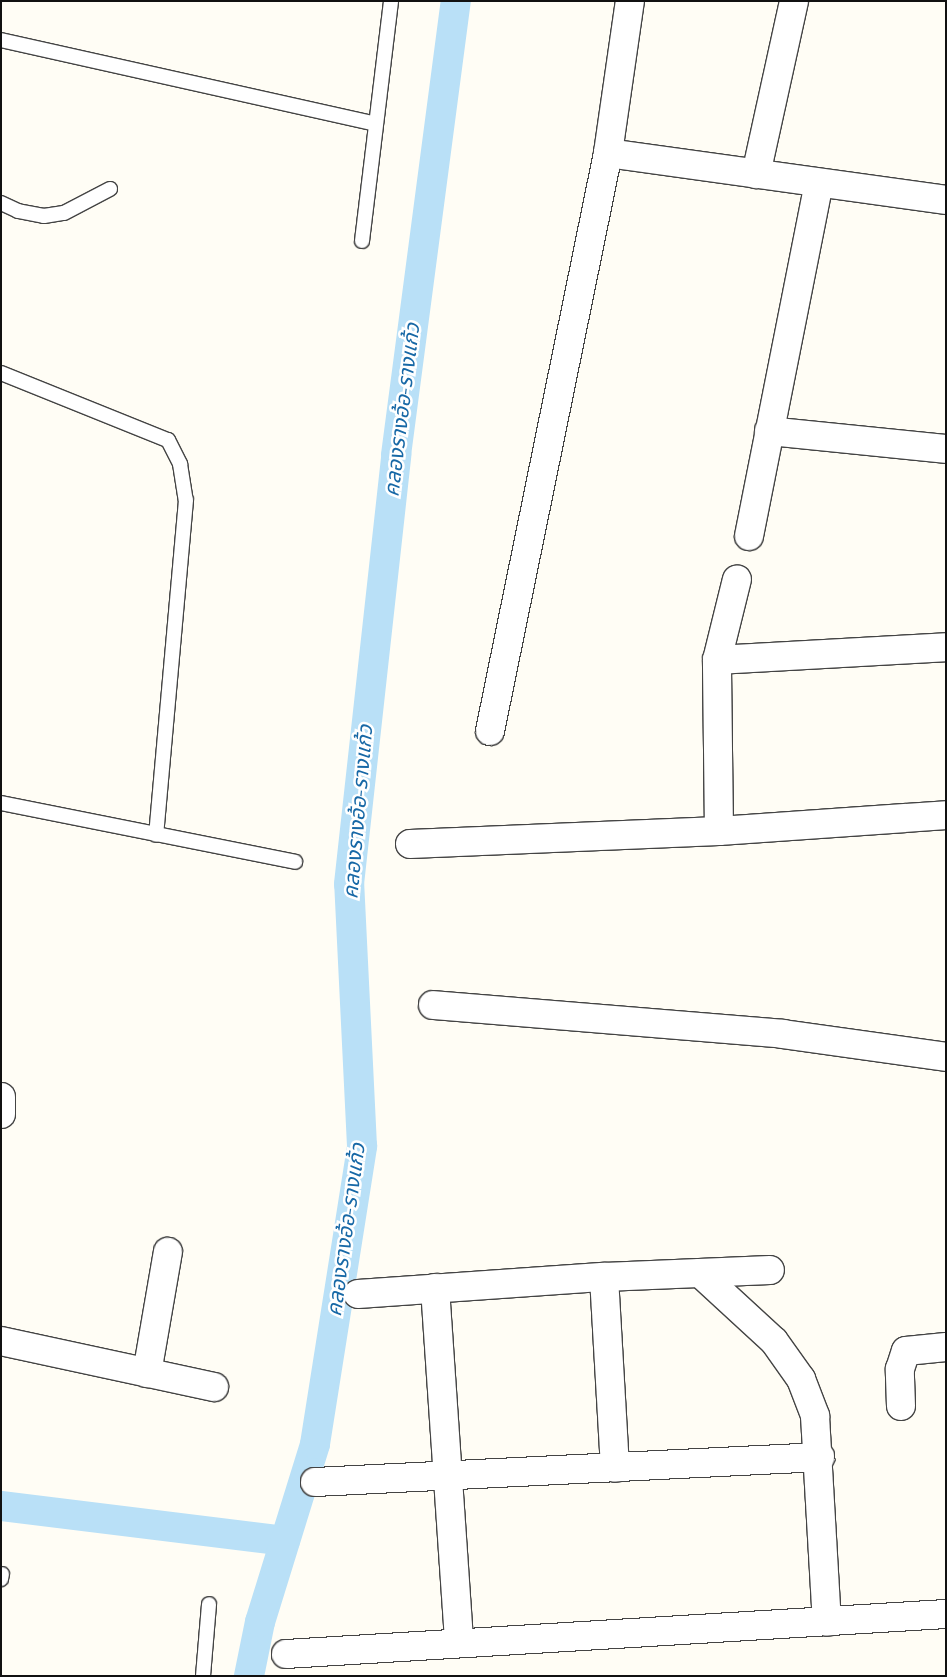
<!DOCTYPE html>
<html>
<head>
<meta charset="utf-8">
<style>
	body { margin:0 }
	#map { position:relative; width:947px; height:1677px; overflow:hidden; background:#fffdf5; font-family:Spectral,"Noto Sans Thai",serif }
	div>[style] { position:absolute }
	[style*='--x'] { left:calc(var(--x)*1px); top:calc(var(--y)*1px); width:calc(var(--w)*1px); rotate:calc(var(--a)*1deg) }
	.canal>* { height:30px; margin:-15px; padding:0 15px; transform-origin:15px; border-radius:15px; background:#b9e0f7 }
	.roads { filter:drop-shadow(1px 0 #444) drop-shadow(-1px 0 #444) drop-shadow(0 1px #444) drop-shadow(0 -1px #444) }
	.service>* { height:14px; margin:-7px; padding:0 7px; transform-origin:7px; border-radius:7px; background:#fff }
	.minor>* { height:28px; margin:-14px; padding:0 14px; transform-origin:14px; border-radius:14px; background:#fff }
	span { translate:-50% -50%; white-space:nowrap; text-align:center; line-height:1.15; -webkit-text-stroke:5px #fff; paint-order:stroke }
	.water-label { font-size:21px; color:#1768a6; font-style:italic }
	.frame { position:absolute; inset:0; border:2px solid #111; pointer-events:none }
</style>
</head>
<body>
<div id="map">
	<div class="canal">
		<i style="--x:1;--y:1506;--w:286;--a:7"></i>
		<i style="--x:249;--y:1676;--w:55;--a:-78.5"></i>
		<i style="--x:260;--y:1622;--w:186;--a:-72.8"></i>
		<i style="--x:315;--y:1444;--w:302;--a:-81"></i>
		<i style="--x:362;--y:1146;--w:262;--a:-92.8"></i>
		<i style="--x:349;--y:884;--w:432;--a:-83.7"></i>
		<i style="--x:396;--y:455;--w:458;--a:-82.5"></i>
	</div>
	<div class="roads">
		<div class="service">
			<i style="--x:1;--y:40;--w:384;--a:12.6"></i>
			<i style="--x:1;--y:203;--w:19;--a:25"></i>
			<i style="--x:18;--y:211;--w:26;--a:11"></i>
			<i style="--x:44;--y:216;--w:20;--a:-9"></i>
			<i style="--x:64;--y:213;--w:52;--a:-27.6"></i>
			<i style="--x:362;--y:241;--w:242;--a:-83.1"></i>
			<i style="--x:1;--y:373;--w:180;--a:21.9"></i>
			<i style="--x:168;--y:440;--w:27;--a:63"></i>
			<i style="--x:180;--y:464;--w:36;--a:81"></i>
			<i style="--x:186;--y:500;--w:336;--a:95.1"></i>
			<i style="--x:1;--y:803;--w:300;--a:11.3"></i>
			<i style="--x:1;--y:1579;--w:5;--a:-79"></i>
			<i style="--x:203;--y:1676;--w:72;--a:-85.2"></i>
		</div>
		<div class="minor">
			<i style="--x:608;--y:153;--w:341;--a:7.9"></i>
			<i style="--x:756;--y:174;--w:177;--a:-77.6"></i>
			<i style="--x:769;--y:431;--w:178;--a:5.8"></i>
			<i style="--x:749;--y:536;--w:360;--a:-78.8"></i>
			<i style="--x:717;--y:660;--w:229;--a:-3.2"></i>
			<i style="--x:490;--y:731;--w:590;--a:-78.46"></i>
			<i style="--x:608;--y:153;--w:154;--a:-81.8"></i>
			<i style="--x:719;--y:831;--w:171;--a:-90.7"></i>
			<i style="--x:717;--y:660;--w:83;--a:-76.1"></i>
			<i style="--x:410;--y:844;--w:309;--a:-2.4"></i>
			<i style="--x:719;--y:831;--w:228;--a:-4"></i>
			<i style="--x:433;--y:1005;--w:351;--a:4.7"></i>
			<i style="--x:783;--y:1034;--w:165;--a:8"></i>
			<i style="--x:1;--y:1097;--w:17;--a:90"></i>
			<i style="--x:700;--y:1273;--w:100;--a:42.6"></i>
			<i style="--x:774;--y:1341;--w:47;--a:54.6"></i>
			<i style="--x:801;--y:1379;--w:40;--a:69"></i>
			<i style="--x:815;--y:1416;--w:206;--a:86.7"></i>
			<i style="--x:604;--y:1277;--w:191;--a:86.7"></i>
			<i style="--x:435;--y:1288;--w:355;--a:86.1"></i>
			<i style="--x:358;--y:1294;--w:247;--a:-4"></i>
			<i style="--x:604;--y:1277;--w:166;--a:-2.4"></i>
			<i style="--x:1;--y:1341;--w:218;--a:12.2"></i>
			<i style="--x:147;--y:1373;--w:123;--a:-80.2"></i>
			<i style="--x:901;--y:1406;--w:37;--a:-92"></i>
			<i style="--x:900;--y:1369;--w:19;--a:-72"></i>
			<i style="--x:906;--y:1351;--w:40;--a:-5.7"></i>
			<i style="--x:315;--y:1482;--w:506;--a:-2.83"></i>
			<i style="--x:286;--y:1654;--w:661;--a:-3.47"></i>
		</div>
	</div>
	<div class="water-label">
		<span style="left:403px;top:410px;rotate:-83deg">คลองรางอ้อ-รางแก้ว</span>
		<span style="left:359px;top:812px;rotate:-85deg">คลองรางอ้อ-รางแก้ว</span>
		<span style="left:347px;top:1230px;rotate:-82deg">คลองรางอ้อ-รางแก้ว</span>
	</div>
	<div class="frame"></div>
</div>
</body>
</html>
